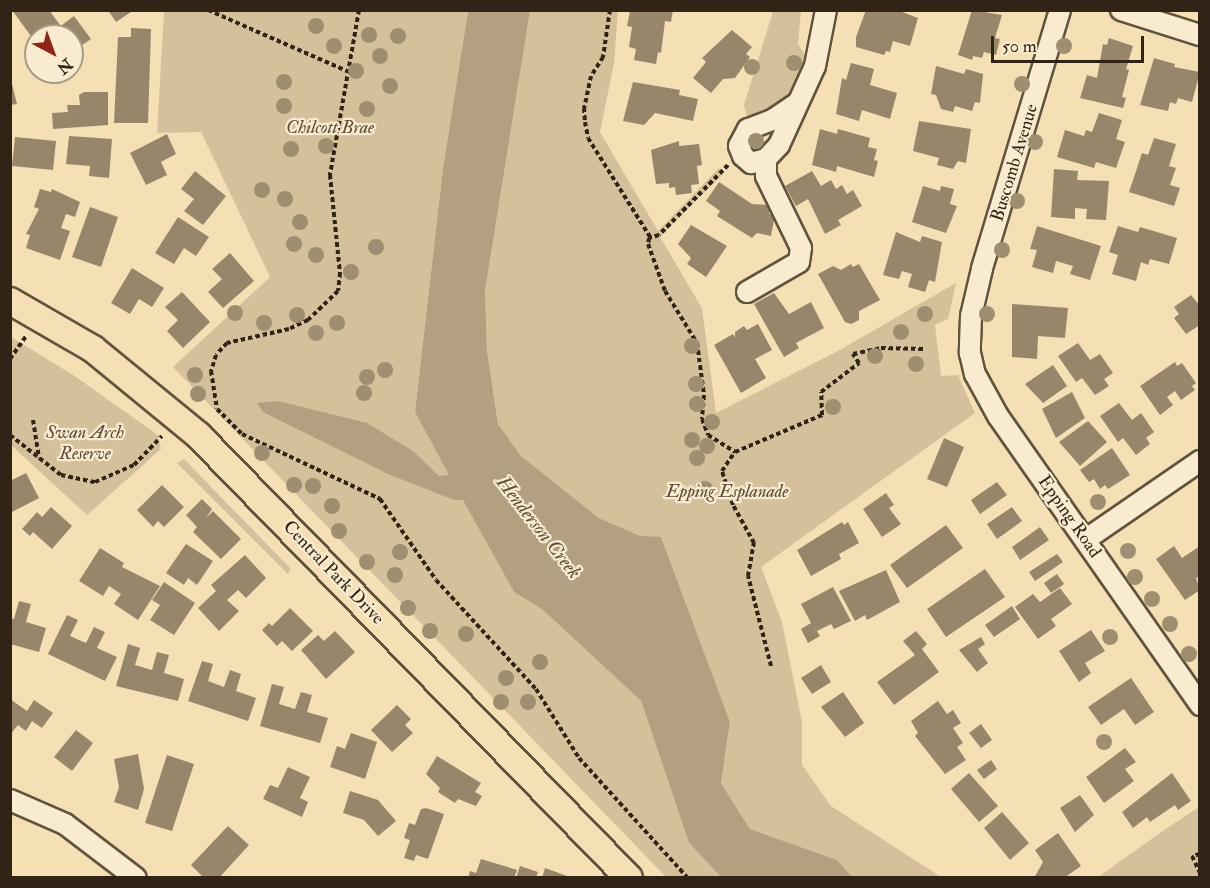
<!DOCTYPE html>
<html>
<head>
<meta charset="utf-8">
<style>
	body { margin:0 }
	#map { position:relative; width:1210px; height:888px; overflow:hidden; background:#f5e0b6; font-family:"IM FELL Double Pica",serif }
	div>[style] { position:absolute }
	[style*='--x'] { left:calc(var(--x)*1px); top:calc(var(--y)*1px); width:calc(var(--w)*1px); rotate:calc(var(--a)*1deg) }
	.green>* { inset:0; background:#d4c09b }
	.water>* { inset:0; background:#b2a080 }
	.building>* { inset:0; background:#978669 }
	.path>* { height:4px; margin-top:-2px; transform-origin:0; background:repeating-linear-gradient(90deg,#312416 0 4.5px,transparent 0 7.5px) }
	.roads { filter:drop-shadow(2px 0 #62533e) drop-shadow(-2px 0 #62533e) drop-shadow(0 2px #62533e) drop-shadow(0 -2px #62533e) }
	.minor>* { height:20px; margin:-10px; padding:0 10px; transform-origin:10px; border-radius:10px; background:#f8ebd0 }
	.major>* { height:26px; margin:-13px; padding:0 13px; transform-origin:13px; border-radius:13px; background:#f5e0b6 }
	.trees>* { width:16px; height:16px; margin:-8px; border-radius:50%; background:#a08e70 }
	span { translate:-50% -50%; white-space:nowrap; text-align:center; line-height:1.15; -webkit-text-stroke:4.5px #f8ebd0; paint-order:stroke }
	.park-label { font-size:18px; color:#5a4b37; font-style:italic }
	.street-label { font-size:18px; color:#312416 }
	.water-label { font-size:20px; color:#5e4f3b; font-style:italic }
	.frame { position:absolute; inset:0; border:12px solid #312416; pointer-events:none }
	.north { position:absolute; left:24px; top:24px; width:60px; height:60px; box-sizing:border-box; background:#f8ebd0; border:2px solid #a89b86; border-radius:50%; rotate:139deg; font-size:16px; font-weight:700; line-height:24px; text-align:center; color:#312416 }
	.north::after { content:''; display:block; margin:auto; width:21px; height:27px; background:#8f2418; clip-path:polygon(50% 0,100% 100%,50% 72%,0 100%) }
	.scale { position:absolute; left:991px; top:36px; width:153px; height:27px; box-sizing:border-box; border:3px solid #312416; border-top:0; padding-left:8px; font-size:18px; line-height:21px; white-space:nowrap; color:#312416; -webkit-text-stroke:4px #f8ebd0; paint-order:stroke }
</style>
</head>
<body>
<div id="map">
	<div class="green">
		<i style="clip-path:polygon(164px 11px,468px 11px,443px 168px,415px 412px,514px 592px,543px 610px,641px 701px,689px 843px,721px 877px,666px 877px,173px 367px,270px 277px,201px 132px,157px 133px)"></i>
		<i style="clip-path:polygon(530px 11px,618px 11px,614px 63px,600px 132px,658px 231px,719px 168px,723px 174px,660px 237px,702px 308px,716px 413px,838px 351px,956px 283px,948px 319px,935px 325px,941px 376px,958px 375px,975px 413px,761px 567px,782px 622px,802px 722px,802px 765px,831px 806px,941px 877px,852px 877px,837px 860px,750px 829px,721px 783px,730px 722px,661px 537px,640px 537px,599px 518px,521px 456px,498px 424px,487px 351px,485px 291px)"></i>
		<i style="clip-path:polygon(773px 11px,801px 11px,798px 44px,807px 58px,790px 95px,776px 107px,747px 117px,744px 105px)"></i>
		<i style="clip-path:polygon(11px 337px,73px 375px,158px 435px,161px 449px,87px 515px,11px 445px)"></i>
		<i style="clip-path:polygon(184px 459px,291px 569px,288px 574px,177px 463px)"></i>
		<i style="clip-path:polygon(1199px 807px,1199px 877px,1098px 877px,1164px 830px)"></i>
	</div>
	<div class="water">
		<i style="clip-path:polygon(468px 11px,530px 11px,485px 291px,487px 351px,498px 424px,521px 456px,599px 518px,640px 536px,661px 537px,730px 722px,721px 783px,750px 829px,837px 860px,852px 877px,721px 877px,689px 843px,641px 701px,543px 610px,514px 592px,463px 500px,454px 500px,388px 474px,263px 412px,257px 403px,278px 401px,367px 423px,413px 451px,439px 476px,449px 475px,415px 412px,443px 168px)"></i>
	</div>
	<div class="building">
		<i style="clip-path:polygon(12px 10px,49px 10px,60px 25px,45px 36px,36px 36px,36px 43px)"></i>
		<i style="clip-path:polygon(108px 10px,134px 10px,116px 22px)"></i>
		<i style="clip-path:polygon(673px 10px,671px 22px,665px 21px,661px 53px,658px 52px,656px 64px,634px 60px,636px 49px,629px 47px,632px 27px,627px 26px,630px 11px)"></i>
		<i style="clip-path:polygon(866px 10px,897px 10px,918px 18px,910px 46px,893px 41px,890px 52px,886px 51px,884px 55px,856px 47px,856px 37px)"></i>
		<i style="clip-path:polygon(972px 10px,1002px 15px,995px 38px,1000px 39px,996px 55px,984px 52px,982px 58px,973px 56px,972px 60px,958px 55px)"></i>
		<i style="clip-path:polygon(74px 16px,91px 39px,75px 50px,72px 36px,64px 36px,58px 28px)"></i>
		<i style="clip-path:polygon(131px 28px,151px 29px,148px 123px,114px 123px,118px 37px,131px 37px)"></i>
		<i style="clip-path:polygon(732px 30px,752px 47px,746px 54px,750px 57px,735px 78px,723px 79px,711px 93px,693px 78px,706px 62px,702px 58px)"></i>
		<i style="clip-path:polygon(1109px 38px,1133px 46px,1126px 69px,1129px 70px,1122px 97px,1126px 98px,1123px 108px,1080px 98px,1087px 75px,1097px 78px,1103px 44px,1107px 45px)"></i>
		<i style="clip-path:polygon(1154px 58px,1175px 64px,1174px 67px,1200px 72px,1192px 102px,1178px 98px,1176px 104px,1170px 102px,1168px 111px,1140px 105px)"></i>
		<i style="clip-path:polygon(851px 63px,874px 69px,870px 85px,897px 93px,890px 119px,862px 110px,859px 121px,836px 114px,842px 78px,846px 80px)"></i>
		<i style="clip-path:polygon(936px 66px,964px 74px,966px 69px,983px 74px,980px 103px,975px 102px,972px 111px,955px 106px,953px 112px,941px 109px,936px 95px,931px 94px)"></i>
		<i style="clip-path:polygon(10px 76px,17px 104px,10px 105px)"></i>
		<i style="clip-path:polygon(633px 82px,680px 90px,679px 95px,698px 99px,693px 121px,655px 113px,644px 125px,623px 121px)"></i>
		<i style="clip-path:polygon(84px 92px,108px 92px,108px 125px,53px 129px,52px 113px,68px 112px,67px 105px,80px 105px,79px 95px)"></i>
		<i style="clip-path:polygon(1099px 113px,1122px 120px,1116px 139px,1125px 142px,1116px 168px,1096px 162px,1094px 168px,1057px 157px,1065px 130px,1084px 136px,1086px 130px,1092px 132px)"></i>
		<i style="clip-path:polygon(919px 121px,971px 129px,966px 163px,958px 161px,953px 169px,937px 165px,939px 158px,913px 151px)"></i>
		<i style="clip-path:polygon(820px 129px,837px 134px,838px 129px,870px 138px,868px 147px,877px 149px,874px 160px,878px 161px,874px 177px,837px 166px,836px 172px,812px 165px)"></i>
		<i style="clip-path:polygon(167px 134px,176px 154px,161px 162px,167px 175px,146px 185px,130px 153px)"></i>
		<i style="clip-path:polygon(69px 136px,112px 139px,109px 178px,89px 176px,90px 166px,66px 164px)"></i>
		<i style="clip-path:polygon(15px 137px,56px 141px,53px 170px,12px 166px)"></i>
		<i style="clip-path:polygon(1154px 138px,1176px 144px,1169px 166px,1176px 168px,1170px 185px,1180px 188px,1174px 206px,1129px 192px,1142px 153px,1148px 155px)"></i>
		<i style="clip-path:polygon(679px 141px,679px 146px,699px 144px,702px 165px,697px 166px,699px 184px,691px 185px,692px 193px,676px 195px,675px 187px,669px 188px,669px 183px,656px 184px,651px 150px)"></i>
		<i style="clip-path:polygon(1054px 169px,1078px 171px,1077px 180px,1109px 181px,1106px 220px,1086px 219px,1087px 209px,1075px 208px,1075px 219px,1051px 217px)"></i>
		<i style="clip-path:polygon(195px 171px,226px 196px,203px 225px,184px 211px,194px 199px,181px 189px)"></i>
		<i style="clip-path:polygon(812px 171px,821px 186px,831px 180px,836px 189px,842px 185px,847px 194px,853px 190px,862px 206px,838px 220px,841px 225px,825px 234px,808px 199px,796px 206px,785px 186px)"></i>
		<i style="clip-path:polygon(719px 182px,752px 204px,771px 205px,769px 214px,775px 215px,771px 236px,757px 233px,752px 238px,717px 216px,720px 211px,706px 201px)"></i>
		<i style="clip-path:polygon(923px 186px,940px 191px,941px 186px,954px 189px,950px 204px,957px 206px,946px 233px,912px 222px)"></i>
		<i style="clip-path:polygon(40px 189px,51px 192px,52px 189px,80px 202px,75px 217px,66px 214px,61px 228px,70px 231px,60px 260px,26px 248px,30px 235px,26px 234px,39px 209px,34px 207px)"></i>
		<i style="clip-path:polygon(90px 207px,118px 217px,101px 267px,72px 257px)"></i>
		<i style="clip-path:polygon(178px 217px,209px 237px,196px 256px,184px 248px,174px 264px,155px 253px)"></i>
		<i style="clip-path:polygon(691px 225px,727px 246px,706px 277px,687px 264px,691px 258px,678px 244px)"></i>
		<i style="clip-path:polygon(1037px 226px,1101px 246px,1090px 280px,1070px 274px,1073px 266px,1056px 261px,1053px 273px,1032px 267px,1037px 250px,1030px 249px)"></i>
		<i style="clip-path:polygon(1118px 226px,1138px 232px,1140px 227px,1177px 238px,1169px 264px,1150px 259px,1148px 265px,1141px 262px,1136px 281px,1112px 274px,1118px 255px,1109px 252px)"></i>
		<i style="clip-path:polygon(896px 232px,920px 242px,922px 236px,942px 242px,935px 282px,929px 280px,925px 292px,908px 287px,912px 274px,902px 271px,899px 279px,883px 275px)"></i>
		<i style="clip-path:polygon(230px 253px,254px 281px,223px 308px,208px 292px,222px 279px,212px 269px)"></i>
		<i style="clip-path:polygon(851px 264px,853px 267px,859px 264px,880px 300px,859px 311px,859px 320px,851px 324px,845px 322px,818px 274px,833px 266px,841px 270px)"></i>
		<i style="clip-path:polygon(132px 268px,164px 288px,152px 307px,139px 299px,130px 314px,111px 303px)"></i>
		<i style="clip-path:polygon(182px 292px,210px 322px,183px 348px,167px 331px,178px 320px,165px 307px)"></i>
		<i style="clip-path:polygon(774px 293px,789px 314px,811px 302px,824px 328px,796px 343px,799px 348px,784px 357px,754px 304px)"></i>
		<i style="clip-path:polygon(1191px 295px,1200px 306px,1200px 325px,1186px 334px,1174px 318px,1179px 314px,1174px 307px)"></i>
		<i style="clip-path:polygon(1012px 304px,1068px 308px,1065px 338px,1038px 336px,1037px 359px,1012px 357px)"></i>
		<i style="clip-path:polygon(758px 324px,772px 350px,755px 359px,766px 378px,741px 393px,714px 345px,733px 334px,735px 337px,735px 332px,744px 326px,747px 330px)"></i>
		<i style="clip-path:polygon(1078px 343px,1090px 360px,1100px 354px,1113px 373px,1104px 379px,1109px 386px,1095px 395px,1082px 378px,1076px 382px,1058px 356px)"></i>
		<i style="clip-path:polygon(1175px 362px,1177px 366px,1182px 363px,1196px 383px,1192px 386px,1195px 390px,1181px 400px,1175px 391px,1167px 397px,1173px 405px,1160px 415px,1140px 386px)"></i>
		<i style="clip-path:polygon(1053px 365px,1067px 386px,1043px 403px,1025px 384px)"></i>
		<i style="clip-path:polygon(1072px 392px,1085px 418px,1056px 438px,1042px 409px)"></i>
		<i style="clip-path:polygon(1119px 403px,1132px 420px,1141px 413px,1154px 432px,1146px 438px,1150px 444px,1136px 455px,1123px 438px,1118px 442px,1100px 416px)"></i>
		<i style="clip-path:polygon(1088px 421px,1107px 442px,1080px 466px,1059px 442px)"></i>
		<i style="clip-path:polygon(944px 438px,964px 447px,947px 487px,927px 479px)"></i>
		<i style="clip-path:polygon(1112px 448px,1130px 475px,1108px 489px,1105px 485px,1100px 489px,1094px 479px,1089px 482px,1080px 470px)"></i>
		<i style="clip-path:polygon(26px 473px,39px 498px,10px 513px,10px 481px)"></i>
		<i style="clip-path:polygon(997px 482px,1007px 495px,980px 514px,971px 500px)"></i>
		<i style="clip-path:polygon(162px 485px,184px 507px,164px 527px,158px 521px,153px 527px,137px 510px)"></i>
		<i style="clip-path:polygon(886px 493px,894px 505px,889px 508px,901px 524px,882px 537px,863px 509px)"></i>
		<i style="clip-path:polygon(202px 499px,212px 509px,206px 518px,213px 511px,241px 539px,221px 559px,193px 532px,197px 527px,186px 515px)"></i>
		<i style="clip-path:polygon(51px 507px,72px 526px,52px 549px,33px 532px,30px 536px,22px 529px,37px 512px,42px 517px)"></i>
		<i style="clip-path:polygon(1012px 507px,1022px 521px,997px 539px,987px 524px)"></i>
		<i style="clip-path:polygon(842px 522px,844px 525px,848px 522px,859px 543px,839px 554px,841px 559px,811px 576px,797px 550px)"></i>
		<i style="clip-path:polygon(946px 525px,963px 548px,907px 588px,890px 565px)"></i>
		<i style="clip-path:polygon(1040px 527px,1049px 540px,1020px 560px,1012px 547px)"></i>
		<i style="clip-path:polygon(186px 544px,213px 561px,197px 585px,188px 578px,184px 585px,166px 573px)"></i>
		<i style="clip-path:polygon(1174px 546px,1182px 558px,1200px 546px,1200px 576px,1196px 578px,1200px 590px,1185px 600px,1156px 559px)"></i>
		<i style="clip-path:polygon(100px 548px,124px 563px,122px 567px,160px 586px,138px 620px,114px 604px,121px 594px,109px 586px,103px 596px,79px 581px)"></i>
		<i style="clip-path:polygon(1057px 554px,1063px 562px,1035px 581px,1029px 572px)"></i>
		<i style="clip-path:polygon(245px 555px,266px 578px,246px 598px,238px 590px,227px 600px,239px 611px,219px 631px,198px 608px,216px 591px,211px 585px)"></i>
		<i style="clip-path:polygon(985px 569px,1005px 597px,946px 637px,927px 609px)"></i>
		<i style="clip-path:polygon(886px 570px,900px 602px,867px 620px,865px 615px,855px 621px,839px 591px)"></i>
		<i style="clip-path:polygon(1057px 574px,1064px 584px,1051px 593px,1044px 583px)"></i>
		<i style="clip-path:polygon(164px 582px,195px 603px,174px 635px,150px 620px,160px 605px,152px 600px)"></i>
		<i style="clip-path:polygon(833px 587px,851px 621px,834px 629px,831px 624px,817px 631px,820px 636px,808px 643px,801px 629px,811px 623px,801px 604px)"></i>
		<i style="clip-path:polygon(1060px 588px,1072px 604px,1051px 619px,1056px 626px,1038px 639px,1015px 607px,1033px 594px,1040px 602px)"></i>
		<i style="clip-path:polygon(19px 601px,31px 604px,26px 622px,46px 628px,39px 652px,10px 644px,10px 618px,14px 619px)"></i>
		<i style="clip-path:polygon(1012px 606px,1020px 619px,994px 637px,985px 625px)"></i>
		<i style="clip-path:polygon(290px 608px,313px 631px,292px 651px,282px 641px,277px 646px,262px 630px,269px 623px,272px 626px)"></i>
		<i style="clip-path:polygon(67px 615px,78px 620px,70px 636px,86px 643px,94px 627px,105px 632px,97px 648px,117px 657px,105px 681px,48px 654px)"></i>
		<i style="clip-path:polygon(1091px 630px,1105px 651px,1085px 663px,1091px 673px,1079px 682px,1059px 651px)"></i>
		<i style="clip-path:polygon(335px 631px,355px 652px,326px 679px,301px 650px,318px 635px,324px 641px)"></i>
		<i style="clip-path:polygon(916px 631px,927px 644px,922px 649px,939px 672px,894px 705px,877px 682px,915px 655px,903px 641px)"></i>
		<i style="clip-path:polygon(981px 637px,985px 644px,978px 649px,988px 663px,977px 672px,959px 650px)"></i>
		<i style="clip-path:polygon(128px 644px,140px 648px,135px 665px,152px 670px,157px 652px,169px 655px,164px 673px,184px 679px,178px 701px,116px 686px)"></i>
		<i style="clip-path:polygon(202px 661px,213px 664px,208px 681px,224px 687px,230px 670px,241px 674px,236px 691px,256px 698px,248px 721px,188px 701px)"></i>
		<i style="clip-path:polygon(821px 665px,831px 682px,812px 694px,801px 678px)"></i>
		<i style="clip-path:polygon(1131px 678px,1154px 712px,1135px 725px,1124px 709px,1101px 725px,1088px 707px)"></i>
		<i style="clip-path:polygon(272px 684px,284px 687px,279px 704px,295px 709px,301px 692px,312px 695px,307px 712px,328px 718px,320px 743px,260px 726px)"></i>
		<i style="clip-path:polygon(843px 692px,864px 723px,845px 737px,821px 707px)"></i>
		<i style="clip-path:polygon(10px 699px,27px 711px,34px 700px,53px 713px,42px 728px,32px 721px,26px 731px,18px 725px,10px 735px)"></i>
		<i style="clip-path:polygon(938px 701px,947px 714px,953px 710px,961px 723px,953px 728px,963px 743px,957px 747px,966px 760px,945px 774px,915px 736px,918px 733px,911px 721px)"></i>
		<i style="clip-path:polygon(397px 705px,411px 719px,405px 725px,413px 733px,392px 752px,371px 730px)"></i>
		<i style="clip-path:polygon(981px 724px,992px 740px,981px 748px,969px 733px)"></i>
		<i style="clip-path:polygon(76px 730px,93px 743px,72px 771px,54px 757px)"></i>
		<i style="clip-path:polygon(351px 733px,377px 742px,365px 779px,330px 767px,337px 746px,345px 749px)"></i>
		<i style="clip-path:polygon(1125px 748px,1136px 762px,1125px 769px,1134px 781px,1104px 803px,1086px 777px)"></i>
		<i style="clip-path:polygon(138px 754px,144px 789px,138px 810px,114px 802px,119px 787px,114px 759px)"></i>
		<i style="clip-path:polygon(167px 755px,194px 764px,172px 831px,145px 823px)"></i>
		<i style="clip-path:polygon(437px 756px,481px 783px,475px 792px,482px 796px,476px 806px,458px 799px,455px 803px,438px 792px,440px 788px,426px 774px)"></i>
		<i style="clip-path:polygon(991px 760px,997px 769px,984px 779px,977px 770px)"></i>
		<i style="clip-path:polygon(288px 767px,310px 777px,300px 798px,308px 802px,302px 817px,263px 799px,270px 785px,278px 788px)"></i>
		<i style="clip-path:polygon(969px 773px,998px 806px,979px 822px,951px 789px)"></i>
		<i style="clip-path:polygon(1172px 773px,1191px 801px,1178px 810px,1175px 805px,1150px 822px,1147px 817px,1133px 828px,1122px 812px)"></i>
		<i style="clip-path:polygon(350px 791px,378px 800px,396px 821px,378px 836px,364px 820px,343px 813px)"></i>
		<i style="clip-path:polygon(1080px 795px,1094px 815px,1075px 832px,1060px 808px)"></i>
		<i style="clip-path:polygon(426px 808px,444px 814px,428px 859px,416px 855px,414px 861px,404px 858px,410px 840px,404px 838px,409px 823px,415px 825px,421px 809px)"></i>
		<i style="clip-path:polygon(1002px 812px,1029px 843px,1010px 860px,984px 828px)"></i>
		<i style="clip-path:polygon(228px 826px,249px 845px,219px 878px,204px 878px,191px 865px)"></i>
		<i style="clip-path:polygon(1058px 833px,1081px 866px,1064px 878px,1034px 878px,1043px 862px,1035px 850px)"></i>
		<i style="clip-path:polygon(481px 859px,517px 870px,514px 878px,468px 878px,470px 871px,476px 873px)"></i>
		<i style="clip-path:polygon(520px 866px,538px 872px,536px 878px,516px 878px)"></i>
		<i style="clip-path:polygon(545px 868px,570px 877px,570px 878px,542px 878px)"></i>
	</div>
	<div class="path">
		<i style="--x:208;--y:10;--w:152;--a:23.7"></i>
		<i style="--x:359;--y:10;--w:168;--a:100"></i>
		<i style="--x:330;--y:175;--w:99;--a:84.2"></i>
		<i style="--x:340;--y:273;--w:18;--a:96"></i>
		<i style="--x:338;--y:291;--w:42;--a:136"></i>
		<i style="--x:308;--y:320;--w:21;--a:155"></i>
		<i style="--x:289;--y:329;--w:64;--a:167.3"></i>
		<i style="--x:227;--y:343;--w:16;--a:133"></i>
		<i style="--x:216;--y:355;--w:17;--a:107"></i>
		<i style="--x:211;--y:371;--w:38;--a:81"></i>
		<i style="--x:217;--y:409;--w:35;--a:45"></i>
		<i style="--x:242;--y:434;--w:153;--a:25.2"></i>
		<i style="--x:380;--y:499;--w:98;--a:55.3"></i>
		<i style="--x:436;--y:580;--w:148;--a:47.5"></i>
		<i style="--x:536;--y:689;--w:81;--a:58.1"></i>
		<i style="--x:579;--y:758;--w:162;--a:47.8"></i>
		<i style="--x:610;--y:10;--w:48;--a:98.5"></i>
		<i style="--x:603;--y:57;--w:22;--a:122"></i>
		<i style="--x:591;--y:76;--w:33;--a:102"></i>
		<i style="--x:584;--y:108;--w:14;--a:86"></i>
		<i style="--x:585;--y:122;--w:16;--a:79"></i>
		<i style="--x:588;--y:138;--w:117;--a:57.9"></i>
		<i style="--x:728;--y:165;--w:98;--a:134.6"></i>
		<i style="--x:659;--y:235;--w:10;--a:163"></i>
		<i style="--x:649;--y:238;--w:6;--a:99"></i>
		<i style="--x:648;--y:244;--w:50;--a:70.1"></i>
		<i style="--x:665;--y:291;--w:61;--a:58.4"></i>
		<i style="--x:697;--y:343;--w:52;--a:82.3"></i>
		<i style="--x:704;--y:395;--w:24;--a:95"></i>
		<i style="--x:702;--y:419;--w:17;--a:69"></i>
		<i style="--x:708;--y:435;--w:32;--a:32"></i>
		<i style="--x:10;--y:359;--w:28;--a:-55"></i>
		<i style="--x:33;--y:420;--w:38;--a:81"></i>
		<i style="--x:10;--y:435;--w:65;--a:38.1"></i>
		<i style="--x:61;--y:475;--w:35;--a:12"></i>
		<i style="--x:95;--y:482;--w:43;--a:-23.6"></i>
		<i style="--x:134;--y:465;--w:40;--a:-46"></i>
		<i style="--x:771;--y:666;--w:93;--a:-104.3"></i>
		<i style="--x:748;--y:576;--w:34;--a:-80"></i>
		<i style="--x:754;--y:543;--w:43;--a:-118.9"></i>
		<i style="--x:733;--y:505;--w:36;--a:-108"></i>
		<i style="--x:722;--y:471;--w:23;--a:-56"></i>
		<i style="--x:735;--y:452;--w:95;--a:-23"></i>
		<i style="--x:822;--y:415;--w:23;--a:-92"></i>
		<i style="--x:821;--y:392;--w:48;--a:-37.3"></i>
		<i style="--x:859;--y:363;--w:11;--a:-124"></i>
		<i style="--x:853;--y:354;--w:29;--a:-12"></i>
		<i style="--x:881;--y:348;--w:43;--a:1.3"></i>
		<i style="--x:1200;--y:854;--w:8;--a:166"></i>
		<i style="--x:1192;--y:856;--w:19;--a:65"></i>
	</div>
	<div class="roads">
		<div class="minor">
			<i style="--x:1060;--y:10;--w:270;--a:106.8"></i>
			<i style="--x:982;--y:269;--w:48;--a:103.2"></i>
			<i style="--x:971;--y:316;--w:37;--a:92"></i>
			<i style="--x:970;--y:353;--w:22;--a:77"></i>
			<i style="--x:975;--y:374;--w:48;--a:61.3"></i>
			<i style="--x:998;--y:416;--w:353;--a:55"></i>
			<i style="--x:1121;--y:10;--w:83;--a:17.6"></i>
			<i style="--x:796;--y:104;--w:29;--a:146"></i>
			<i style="--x:772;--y:120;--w:26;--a:159"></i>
			<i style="--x:748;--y:129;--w:19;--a:118"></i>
			<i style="--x:739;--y:146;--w:11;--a:68"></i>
			<i style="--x:743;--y:156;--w:11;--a:41"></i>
			<i style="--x:751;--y:163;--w:16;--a:-15"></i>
			<i style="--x:766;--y:159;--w:19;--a:-47"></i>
			<i style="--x:779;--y:145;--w:87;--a:-65.5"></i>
			<i style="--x:815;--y:66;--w:57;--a:-78.9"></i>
			<i style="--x:747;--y:292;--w:60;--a:-30"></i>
			<i style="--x:799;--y:262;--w:14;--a:-82"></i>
			<i style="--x:801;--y:248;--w:80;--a:-115.9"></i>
			<i style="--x:766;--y:176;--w:17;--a:-90"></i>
			<i style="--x:1085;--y:540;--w:140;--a:-34.5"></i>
			<i style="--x:10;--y:800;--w:60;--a:23.6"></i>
			<i style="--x:65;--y:824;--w:89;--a:37.3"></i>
		</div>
		<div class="major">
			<i style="--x:10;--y:301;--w:96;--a:30"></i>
			<i style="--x:93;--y:349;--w:136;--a:39.3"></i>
			<i style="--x:198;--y:435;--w:618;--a:45.79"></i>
		</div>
	</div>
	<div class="trees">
		<i style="left:316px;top:26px"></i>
		<i style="left:369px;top:35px"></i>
		<i style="left:398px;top:36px"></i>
		<i style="left:334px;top:46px"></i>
		<i style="left:1064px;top:46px"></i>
		<i style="left:380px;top:56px"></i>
		<i style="left:794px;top:63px"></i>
		<i style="left:752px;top:67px"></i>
		<i style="left:356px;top:71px"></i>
		<i style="left:284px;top:82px"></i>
		<i style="left:1022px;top:84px"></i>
		<i style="left:390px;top:86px"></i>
		<i style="left:284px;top:106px"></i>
		<i style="left:367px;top:109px"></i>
		<i style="left:756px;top:141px"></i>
		<i style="left:1035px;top:142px"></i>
		<i style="left:326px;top:146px"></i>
		<i style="left:291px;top:149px"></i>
		<i style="left:262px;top:190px"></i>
		<i style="left:285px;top:199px"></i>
		<i style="left:1017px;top:201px"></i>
		<i style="left:300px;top:222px"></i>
		<i style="left:294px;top:244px"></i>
		<i style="left:376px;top:247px"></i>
		<i style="left:1002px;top:250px"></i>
		<i style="left:316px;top:255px"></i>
		<i style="left:351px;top:272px"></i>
		<i style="left:235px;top:313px"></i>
		<i style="left:925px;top:314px"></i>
		<i style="left:987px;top:314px"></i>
		<i style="left:297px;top:315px"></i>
		<i style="left:264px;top:323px"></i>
		<i style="left:337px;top:323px"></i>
		<i style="left:901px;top:332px"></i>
		<i style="left:316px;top:333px"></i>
		<i style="left:692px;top:346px"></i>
		<i style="left:875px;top:356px"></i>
		<i style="left:916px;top:364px"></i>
		<i style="left:385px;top:370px"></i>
		<i style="left:195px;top:375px"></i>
		<i style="left:367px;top:377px"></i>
		<i style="left:696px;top:384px"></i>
		<i style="left:364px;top:393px"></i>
		<i style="left:198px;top:394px"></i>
		<i style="left:697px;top:404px"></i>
		<i style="left:833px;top:407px"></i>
		<i style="left:712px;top:422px"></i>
		<i style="left:692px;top:440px"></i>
		<i style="left:707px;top:446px"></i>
		<i style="left:262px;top:453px"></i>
		<i style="left:697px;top:458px"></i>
		<i style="left:294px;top:485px"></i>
		<i style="left:313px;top:486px"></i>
		<i style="left:705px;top:489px"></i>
		<i style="left:1098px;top:502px"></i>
		<i style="left:332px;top:506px"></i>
		<i style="left:339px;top:531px"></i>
		<i style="left:1128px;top:551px"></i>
		<i style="left:400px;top:552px"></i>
		<i style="left:367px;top:562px"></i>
		<i style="left:395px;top:575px"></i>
		<i style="left:1135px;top:577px"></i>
		<i style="left:1152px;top:599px"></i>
		<i style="left:408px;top:608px"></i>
		<i style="left:1170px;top:624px"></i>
		<i style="left:430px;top:631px"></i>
		<i style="left:466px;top:634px"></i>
		<i style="left:1110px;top:637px"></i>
		<i style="left:1189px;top:654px"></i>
		<i style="left:540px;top:662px"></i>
		<i style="left:506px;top:678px"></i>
		<i style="left:501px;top:702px"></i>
		<i style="left:528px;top:702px"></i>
		<i style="left:1104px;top:742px"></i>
	</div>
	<div class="park-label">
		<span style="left:330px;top:128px">Chilcott Brae</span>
		<span style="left:85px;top:444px">Swan Arch<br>Reserve</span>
		<span style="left:727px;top:492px">Epping Esplanade</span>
	</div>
	<div class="street-label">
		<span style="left:1015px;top:163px;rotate:-73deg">Buscomb Avenue</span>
		<span style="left:1069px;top:517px;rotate:55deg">Epping Road</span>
		<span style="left:333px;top:573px;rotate:46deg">Central Park Drive</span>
	</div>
	<div class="water-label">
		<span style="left:539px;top:527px;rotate:52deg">Henderson Creek</span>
	</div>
	<div class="frame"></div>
	<div class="north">N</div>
	<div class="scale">50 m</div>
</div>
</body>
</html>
